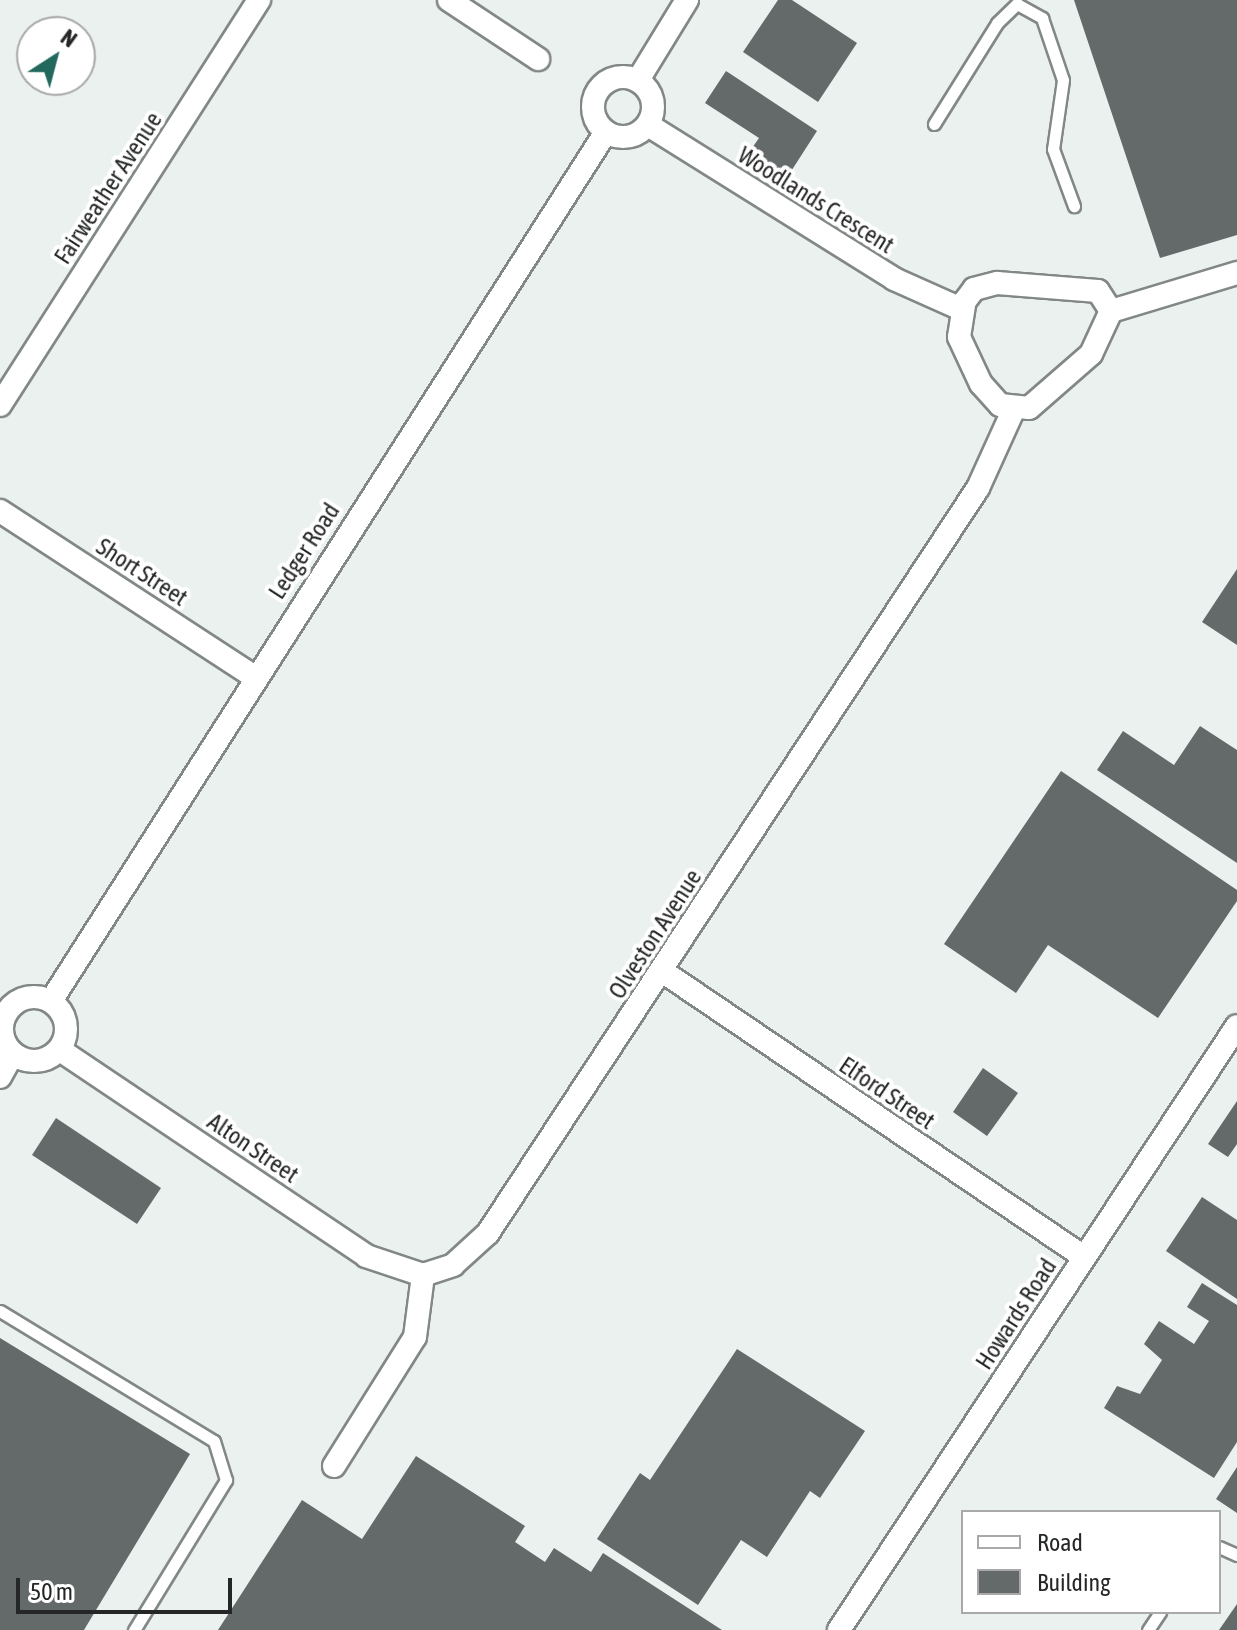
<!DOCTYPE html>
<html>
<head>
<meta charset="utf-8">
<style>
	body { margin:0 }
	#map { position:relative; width:1237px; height:1630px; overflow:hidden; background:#eaf1ef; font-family:"Asap Condensed",sans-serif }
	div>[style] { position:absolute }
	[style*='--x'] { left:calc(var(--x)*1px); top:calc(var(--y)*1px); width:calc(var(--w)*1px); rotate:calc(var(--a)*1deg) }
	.building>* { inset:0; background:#646a69 }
	.roads { filter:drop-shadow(2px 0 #828887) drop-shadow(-2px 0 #828887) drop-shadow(0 2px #828887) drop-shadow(0 -2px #828887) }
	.lane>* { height:11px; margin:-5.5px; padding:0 5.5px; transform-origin:5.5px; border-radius:5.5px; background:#fff }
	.street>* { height:22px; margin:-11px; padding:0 11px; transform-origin:11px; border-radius:11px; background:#fff }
	.street>.ring { margin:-11px; padding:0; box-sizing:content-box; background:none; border:22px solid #fff; border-radius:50% }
	span { translate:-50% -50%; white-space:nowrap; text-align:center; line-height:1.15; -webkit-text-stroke:8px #fff; paint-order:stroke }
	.street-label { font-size:24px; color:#252726 }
	.legend { position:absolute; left:961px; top:1510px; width:260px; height:104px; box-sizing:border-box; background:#fff; border:2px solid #a8a9a8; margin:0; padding:10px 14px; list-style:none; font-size:24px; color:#252726 }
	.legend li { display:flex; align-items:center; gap:16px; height:40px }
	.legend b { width:40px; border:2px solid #a8a9a8 }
	.north { position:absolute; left:16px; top:16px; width:80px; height:80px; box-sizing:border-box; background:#fff; border:2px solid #a8a9a8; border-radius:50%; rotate:36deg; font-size:22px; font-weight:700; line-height:32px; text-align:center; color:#252726 }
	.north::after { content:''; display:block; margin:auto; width:28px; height:36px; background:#23685c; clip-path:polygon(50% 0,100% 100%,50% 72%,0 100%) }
	.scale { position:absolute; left:16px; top:1578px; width:216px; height:36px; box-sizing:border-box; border:4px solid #252726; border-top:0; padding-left:10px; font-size:24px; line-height:28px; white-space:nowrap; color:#252726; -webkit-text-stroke:6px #fff; paint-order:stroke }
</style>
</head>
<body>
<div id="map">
	<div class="building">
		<i style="clip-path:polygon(778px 0,792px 0,857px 43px,818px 102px,743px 52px)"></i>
		<i style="clip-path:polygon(1074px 0,1237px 0,1237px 235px,1160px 258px)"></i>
		<i style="clip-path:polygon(726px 71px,817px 131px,788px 176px,750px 151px,759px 138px,705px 103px)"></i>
		<i style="clip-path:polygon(1237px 569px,1237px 645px,1202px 622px)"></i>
		<i style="clip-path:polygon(1200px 726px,1237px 750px,1237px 863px,1097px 770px,1123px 731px,1174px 765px)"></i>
		<i style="clip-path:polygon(1061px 771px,1237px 890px,1237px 901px,1158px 1018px,1048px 945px,1016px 993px,944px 944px)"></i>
		<i style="clip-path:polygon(983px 1068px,1018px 1093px,987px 1136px,953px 1112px)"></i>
		<i style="clip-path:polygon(1237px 1101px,1237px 1144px,1228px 1157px,1208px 1144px)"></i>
		<i style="clip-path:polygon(56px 1118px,161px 1188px,137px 1224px,32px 1155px)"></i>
		<i style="clip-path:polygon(1202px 1197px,1237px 1220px,1237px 1299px,1166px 1251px)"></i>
		<i style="clip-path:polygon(1202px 1283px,1237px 1305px,1237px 1442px,1214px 1478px,1104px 1408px,1117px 1386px,1140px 1394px,1162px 1360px,1144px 1344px,1159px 1321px,1194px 1344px,1209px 1321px,1187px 1307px)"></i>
		<i style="clip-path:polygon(0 1338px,190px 1454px,84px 1630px,0 1630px)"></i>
		<i style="clip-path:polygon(737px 1349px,865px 1431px,820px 1498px,810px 1491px,767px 1557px,741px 1540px,698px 1605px,597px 1539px,640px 1473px,650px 1480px)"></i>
		<i style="clip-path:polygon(416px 1456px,525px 1526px,515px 1542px,545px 1562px,554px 1548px,591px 1572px,603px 1553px,722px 1630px,218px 1630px,302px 1500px,362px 1539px)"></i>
		<i style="clip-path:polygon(1237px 1467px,1237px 1513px,1216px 1499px)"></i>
		<i style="clip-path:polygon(1237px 1604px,1237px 1630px,1219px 1630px)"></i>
	</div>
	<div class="roads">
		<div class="lane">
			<i style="--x:934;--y:124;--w:119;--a:-58"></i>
			<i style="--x:997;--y:23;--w:28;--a:-44"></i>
			<i style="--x:1017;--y:4;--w:29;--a:29"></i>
			<i style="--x:1042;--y:18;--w:65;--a:71.3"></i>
			<i style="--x:1063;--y:80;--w:70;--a:98.2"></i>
			<i style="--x:1053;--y:149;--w:61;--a:69.8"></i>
			<i style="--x:0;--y:1311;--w:250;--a:31.3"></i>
			<i style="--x:214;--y:1441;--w:41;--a:72.9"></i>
			<i style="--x:226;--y:1480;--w:176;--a:121.5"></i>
			<i style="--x:1219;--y:1547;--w:20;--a:24"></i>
			<i style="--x:1148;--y:1630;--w:22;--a:-56"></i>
		</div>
		<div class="street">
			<i style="--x:449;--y:0;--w:107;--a:33.5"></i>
			<i class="ring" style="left:593px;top:77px;width:38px;height:38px"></i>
			<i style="--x:638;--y:80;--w:94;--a:-58.5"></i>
			<i style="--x:648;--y:125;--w:290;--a:32"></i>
			<i style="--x:894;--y:279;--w:73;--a:24.1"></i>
			<i style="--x:997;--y:283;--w:101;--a:4.5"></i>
			<i style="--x:1098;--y:291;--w:24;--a:57"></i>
			<i style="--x:1111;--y:311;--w:47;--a:114.9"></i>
			<i style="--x:1091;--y:354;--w:82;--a:138.9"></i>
			<i style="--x:1029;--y:408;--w:29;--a:-174"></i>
			<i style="--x:1000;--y:405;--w:28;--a:-132"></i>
			<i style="--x:981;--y:384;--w:52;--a:-115.1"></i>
			<i style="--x:959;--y:337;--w:36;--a:-81"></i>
			<i style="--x:965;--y:301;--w:15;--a:-53"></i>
			<i style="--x:974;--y:289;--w:24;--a:-15"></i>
			<i style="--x:1111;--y:311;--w:132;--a:-16.8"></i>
			<i style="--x:0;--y:405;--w:481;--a:-57.4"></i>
			<i style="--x:0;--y:511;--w:304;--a:33.1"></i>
			<i style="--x:662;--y:971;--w:510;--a:34.13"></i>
			<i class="ring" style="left:2px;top:997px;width:42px;height:42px"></i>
			<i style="--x:51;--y:1001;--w:1031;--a:-57.44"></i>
			<i style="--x:60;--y:1050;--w:369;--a:33.9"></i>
			<i style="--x:366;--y:1256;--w:60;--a:18.4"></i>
			<i style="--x:0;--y:1077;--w:26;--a:-61"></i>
			<i style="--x:334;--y:1466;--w:152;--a:-57.9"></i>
			<i style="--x:415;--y:1337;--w:63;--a:-82.6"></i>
			<i style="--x:423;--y:1275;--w:32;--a:-18"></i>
			<i style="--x:453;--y:1265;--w:47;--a:-42.4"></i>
			<i style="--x:488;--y:1233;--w:892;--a:-56.67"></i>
			<i style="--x:978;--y:488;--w:85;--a:-65.6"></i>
			<i style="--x:839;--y:1630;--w:723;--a:-56.62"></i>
		</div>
	</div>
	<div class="street-label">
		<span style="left:108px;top:188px;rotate:-57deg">Fairweather Avenue</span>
		<span style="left:816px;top:200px;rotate:32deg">Woodlands Crescent</span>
		<span style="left:304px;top:551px;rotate:-57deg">Ledger Road</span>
		<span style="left:142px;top:572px;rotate:33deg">Short Street</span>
		<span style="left:655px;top:934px;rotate:-57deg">Olveston Avenue</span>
		<span style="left:887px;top:1093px;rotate:34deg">Elford Street</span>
		<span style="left:253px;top:1148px;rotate:34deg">Alton Street</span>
		<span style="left:1016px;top:1314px;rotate:-57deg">Howards Road</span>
	</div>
	<ul class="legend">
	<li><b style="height:10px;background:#fff"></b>Road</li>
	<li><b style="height:22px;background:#646a69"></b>Building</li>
	</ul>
	<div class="north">N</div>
	<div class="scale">50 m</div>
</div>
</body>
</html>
